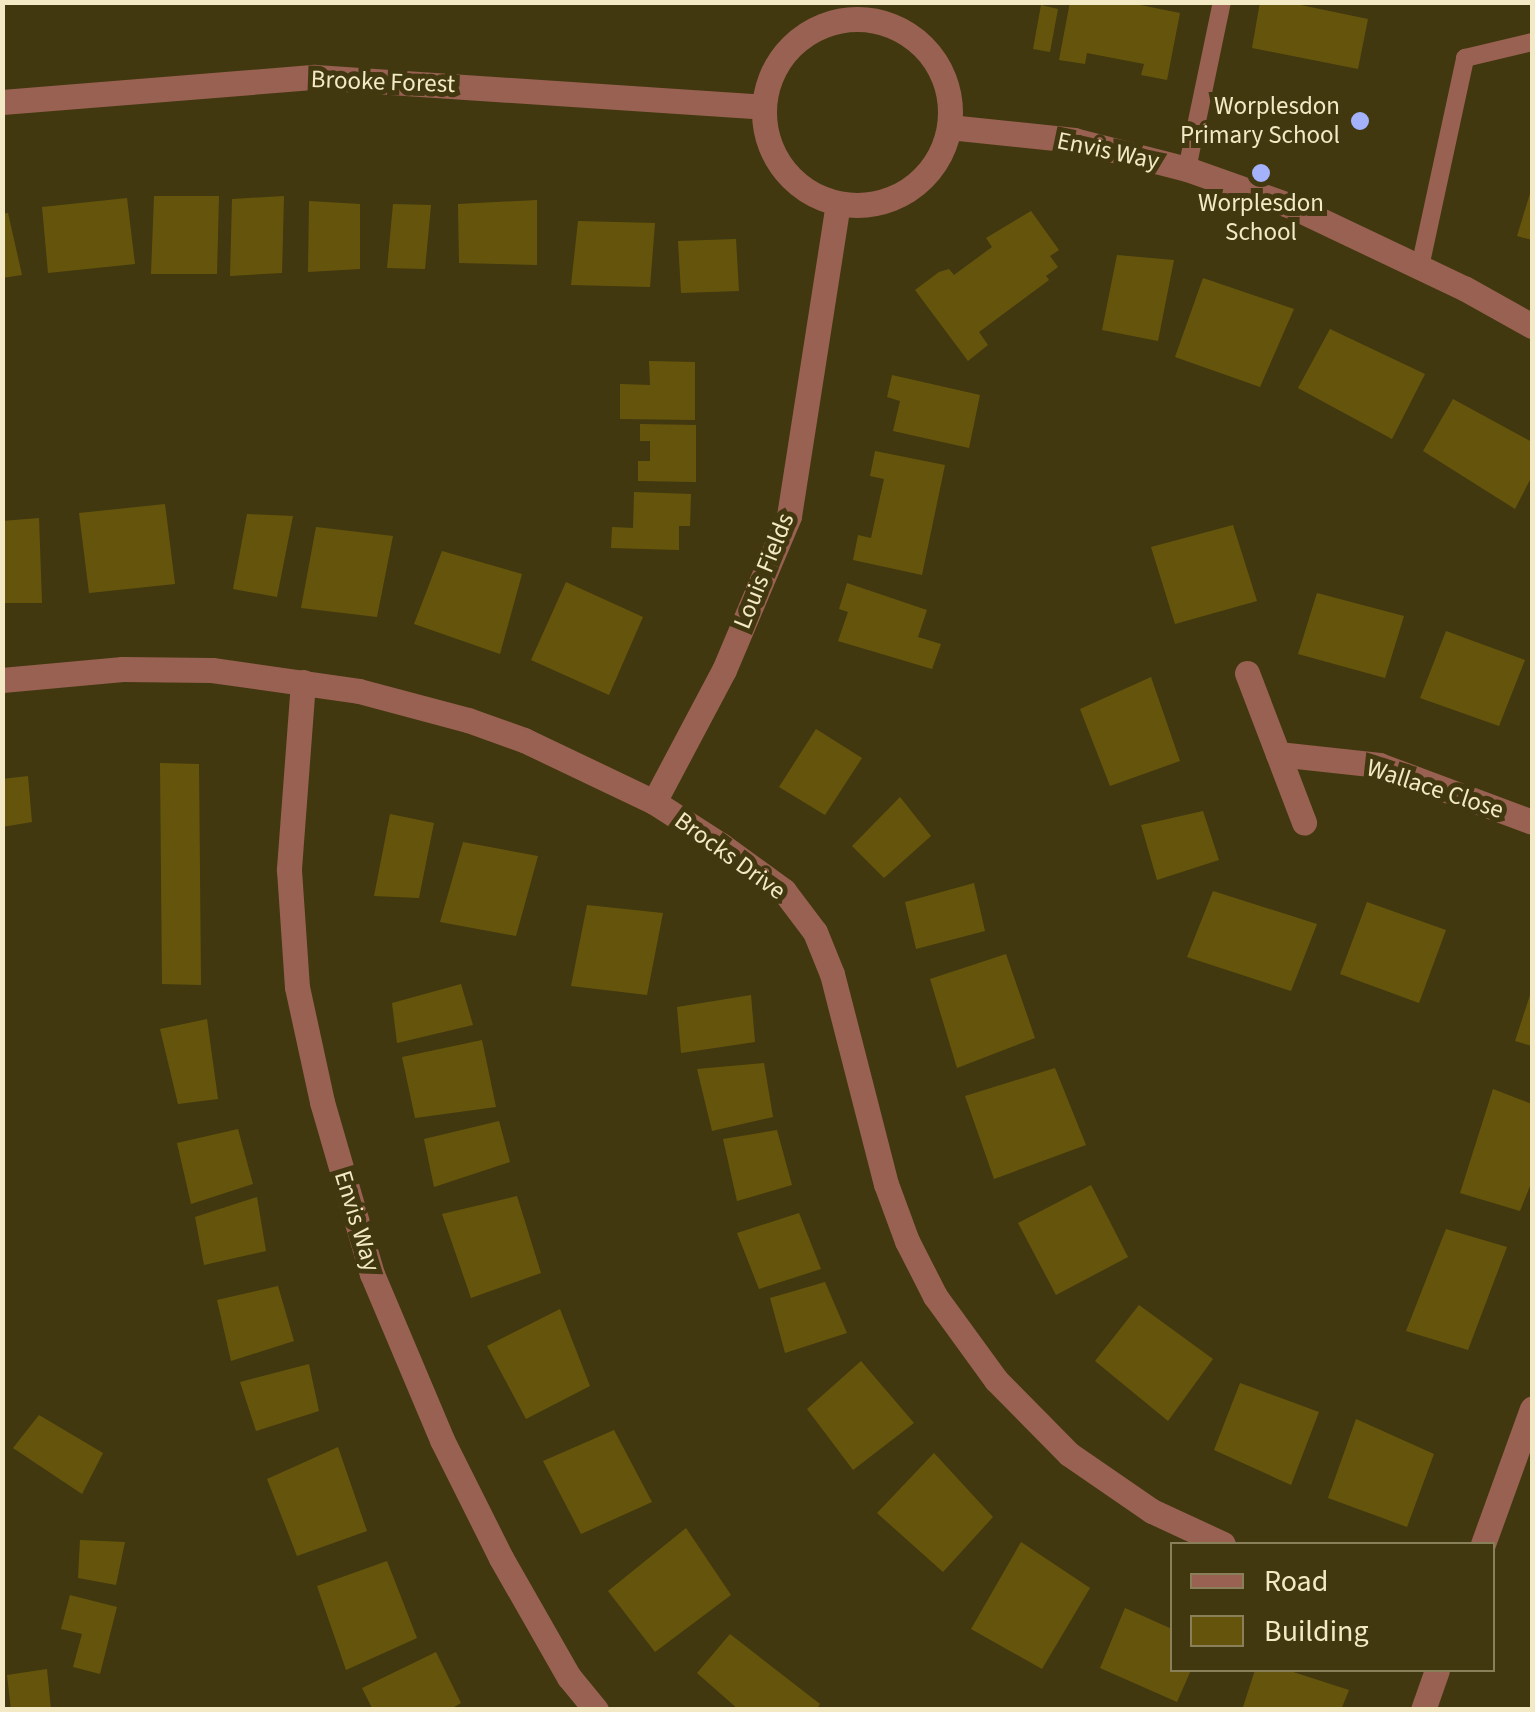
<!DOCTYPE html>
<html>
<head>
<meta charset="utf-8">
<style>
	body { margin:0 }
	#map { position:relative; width:1535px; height:1712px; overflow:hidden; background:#42380f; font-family:"Source Sans 3",sans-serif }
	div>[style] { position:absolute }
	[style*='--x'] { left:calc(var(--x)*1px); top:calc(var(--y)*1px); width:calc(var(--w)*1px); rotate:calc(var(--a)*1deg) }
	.building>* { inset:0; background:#65550c }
	.service>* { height:18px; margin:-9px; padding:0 9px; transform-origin:9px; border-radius:9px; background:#996152 }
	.minor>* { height:25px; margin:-12.5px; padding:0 12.5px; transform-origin:12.5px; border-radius:12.5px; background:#996152 }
	.minor>.ring { margin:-12.5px; padding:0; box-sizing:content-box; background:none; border:25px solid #996152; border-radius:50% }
	.dots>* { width:28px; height:28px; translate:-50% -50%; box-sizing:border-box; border:5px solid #42380f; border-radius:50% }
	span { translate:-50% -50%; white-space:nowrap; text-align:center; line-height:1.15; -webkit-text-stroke:10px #42380f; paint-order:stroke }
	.street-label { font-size:25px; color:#f3eac5 }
	.poi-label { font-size:25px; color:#f3eac5 }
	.right { translate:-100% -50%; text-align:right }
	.frame { position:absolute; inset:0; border:5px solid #f3eac5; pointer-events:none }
	.legend { position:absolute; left:1170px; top:1542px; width:325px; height:130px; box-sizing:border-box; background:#42380f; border:2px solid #897f58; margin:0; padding:12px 18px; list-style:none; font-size:30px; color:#f3eac5 }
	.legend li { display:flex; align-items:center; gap:20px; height:50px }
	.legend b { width:50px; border:2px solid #897f58 }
</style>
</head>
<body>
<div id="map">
	<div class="building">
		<i style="clip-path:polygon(1070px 2px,1125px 2px,1180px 13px,1167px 80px,1141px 75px,1144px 64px,1087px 53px,1085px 64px,1059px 60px)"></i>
		<i style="clip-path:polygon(1260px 2px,1286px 2px,1368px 19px,1358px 69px,1252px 48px)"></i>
		<i style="clip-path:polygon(1041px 5px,1058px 9px,1050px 52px,1033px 49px)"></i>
		<i style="clip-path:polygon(1532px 187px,1532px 240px,1517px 236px)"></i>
		<i style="clip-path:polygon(154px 196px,219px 196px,217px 274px,151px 274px)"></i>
		<i style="clip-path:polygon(284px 196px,282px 273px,230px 276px,232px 199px)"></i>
		<i style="clip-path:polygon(127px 198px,135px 264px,48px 273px,42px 207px)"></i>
		<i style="clip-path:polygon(537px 200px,537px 265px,459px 263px,458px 204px)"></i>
		<i style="clip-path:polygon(309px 201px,360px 204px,360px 269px,308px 272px)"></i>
		<i style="clip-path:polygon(393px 204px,431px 205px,425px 269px,387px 268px)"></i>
		<i style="clip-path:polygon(1031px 211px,1059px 250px,1050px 256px,1058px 267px,1046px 276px,1049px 280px,979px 332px,988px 345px,968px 361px,915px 290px,939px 272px,949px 269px,954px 275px,992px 247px,986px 238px)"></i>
		<i style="clip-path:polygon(8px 213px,22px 275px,2px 278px,2px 214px)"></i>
		<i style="clip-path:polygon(578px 221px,655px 223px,650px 287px,571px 285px)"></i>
		<i style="clip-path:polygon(736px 239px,739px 291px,681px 293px,678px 241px)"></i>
		<i style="clip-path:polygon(1117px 255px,1174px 260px,1158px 341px,1102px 330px)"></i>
		<i style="clip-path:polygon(1203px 278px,1294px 309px,1260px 387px,1175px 357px)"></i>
		<i style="clip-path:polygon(1330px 329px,1425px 374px,1392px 439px,1298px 388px)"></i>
		<i style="clip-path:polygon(649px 361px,695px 362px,695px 420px,620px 419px,620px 384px,650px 385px)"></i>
		<i style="clip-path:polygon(892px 375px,980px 395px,969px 448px,893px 431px,900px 401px,887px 397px)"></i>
		<i style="clip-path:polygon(1453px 399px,1532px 442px,1532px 476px,1515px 509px,1423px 451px)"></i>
		<i style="clip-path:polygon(640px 424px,696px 425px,696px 482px,638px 481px,638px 461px,650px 461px,650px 441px,640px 441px)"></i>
		<i style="clip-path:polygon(875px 451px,945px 465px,922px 575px,853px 560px,858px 535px,871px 538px,884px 479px,870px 476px)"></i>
		<i style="clip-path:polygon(634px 492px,691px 494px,690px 526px,679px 526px,679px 550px,611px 548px,612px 527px,633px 528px)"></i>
		<i style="clip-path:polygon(165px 504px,175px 584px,89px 593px,79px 513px)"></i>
		<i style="clip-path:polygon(247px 514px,293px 516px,277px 597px,233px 589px)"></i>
		<i style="clip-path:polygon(39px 518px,42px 603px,2px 603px,2px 521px)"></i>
		<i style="clip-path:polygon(1233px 525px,1257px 601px,1175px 624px,1151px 547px)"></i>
		<i style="clip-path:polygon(316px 527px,393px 536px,377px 617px,301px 608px)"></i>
		<i style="clip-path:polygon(442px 551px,522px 574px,500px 654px,414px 624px)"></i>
		<i style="clip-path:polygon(566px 582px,643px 617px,609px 695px,531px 660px)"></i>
		<i style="clip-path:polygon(847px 583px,927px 610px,918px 637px,941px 644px,932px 669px,838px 641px,848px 612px,839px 609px)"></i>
		<i style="clip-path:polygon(1317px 593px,1404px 616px,1385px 678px,1298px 654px)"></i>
		<i style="clip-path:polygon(1446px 631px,1525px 660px,1499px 726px,1420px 698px)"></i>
		<i style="clip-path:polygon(1151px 677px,1180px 761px,1110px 786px,1080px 709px)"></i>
		<i style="clip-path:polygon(816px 729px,862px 758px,825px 815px,779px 787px)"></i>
		<i style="clip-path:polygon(160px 763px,199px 764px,201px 985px,162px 984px)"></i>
		<i style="clip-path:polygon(28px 776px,32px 822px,2px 827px,2px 779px)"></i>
		<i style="clip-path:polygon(900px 797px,931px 836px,884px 878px,852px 846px)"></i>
		<i style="clip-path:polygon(1203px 811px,1219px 860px,1157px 880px,1141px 825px)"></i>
		<i style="clip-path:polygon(390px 814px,434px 823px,419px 898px,374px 896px)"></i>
		<i style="clip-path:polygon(463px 842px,538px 856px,516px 936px,440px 922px)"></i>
		<i style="clip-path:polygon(974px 883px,985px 931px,916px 949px,905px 902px)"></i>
		<i style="clip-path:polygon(1213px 891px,1317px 924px,1291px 991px,1187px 957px)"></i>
		<i style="clip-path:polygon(1367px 902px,1446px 930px,1419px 1003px,1340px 974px)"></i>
		<i style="clip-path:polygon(587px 905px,663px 913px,647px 995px,571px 986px)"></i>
		<i style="clip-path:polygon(1006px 954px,1035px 1038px,957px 1068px,930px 979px)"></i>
		<i style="clip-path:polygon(461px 984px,473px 1025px,397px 1043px,392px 1003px)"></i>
		<i style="clip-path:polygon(1532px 989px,1532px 1046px,1515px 1041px)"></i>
		<i style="clip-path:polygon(751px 995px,755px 1042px,681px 1053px,677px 1007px)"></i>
		<i style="clip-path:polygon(207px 1019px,218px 1099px,178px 1104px,160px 1029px)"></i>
		<i style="clip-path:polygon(482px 1040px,496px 1107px,415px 1118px,402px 1057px)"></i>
		<i style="clip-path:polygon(764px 1063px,773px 1117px,712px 1131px,697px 1069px)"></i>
		<i style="clip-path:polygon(1055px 1068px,1086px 1145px,994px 1179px,965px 1096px)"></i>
		<i style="clip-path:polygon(1493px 1089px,1532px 1104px,1532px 1181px,1520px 1211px,1460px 1193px)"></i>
		<i style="clip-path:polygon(499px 1121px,510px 1162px,434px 1187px,424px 1139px)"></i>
		<i style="clip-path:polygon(238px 1129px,253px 1184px,191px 1204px,177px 1143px)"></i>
		<i style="clip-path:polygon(777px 1130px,792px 1185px,737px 1201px,723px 1139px)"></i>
		<i style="clip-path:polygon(1091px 1185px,1128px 1257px,1056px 1295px,1018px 1223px)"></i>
		<i style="clip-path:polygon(517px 1196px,541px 1273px,471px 1298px,442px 1214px)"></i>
		<i style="clip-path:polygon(257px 1197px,266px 1251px,204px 1265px,195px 1217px)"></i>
		<i style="clip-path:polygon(799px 1213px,821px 1269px,759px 1289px,737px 1233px)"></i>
		<i style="clip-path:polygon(1446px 1229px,1507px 1247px,1468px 1350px,1406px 1331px)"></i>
		<i style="clip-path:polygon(825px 1282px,847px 1333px,785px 1353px,770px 1298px)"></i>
		<i style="clip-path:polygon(278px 1286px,294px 1341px,231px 1361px,217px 1300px)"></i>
		<i style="clip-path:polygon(1139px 1305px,1213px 1359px,1168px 1421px,1095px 1361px)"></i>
		<i style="clip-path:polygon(560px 1309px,590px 1386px,526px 1419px,487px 1346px)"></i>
		<i style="clip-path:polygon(861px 1361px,914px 1423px,853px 1470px,807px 1409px)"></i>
		<i style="clip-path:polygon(309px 1364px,319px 1411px,256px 1431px,240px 1382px)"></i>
		<i style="clip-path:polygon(1240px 1383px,1319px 1412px,1291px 1485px,1214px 1450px)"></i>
		<i style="clip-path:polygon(39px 1415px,103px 1453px,82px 1494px,13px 1448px)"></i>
		<i style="clip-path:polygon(1356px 1419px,1434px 1454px,1407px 1527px,1328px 1498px)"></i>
		<i style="clip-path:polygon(614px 1430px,652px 1502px,581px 1534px,543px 1461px)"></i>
		<i style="clip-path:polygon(338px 1447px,367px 1531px,297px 1556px,267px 1479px)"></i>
		<i style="clip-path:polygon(934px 1453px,993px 1517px,943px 1572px,877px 1513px)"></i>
		<i style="clip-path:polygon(686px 1528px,731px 1595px,655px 1652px,608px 1591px)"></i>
		<i style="clip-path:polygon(80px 1540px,125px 1542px,116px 1585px,78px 1578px)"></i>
		<i style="clip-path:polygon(1021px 1542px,1090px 1588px,1042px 1669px,971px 1629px)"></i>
		<i style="clip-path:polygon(387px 1561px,417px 1638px,346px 1670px,317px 1586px)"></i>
		<i style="clip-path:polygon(70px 1595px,117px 1607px,100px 1674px,73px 1667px,82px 1634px,61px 1629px)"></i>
		<i style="clip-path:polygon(1125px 1608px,1172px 1629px,1172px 1670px,1191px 1670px,1177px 1702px,1100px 1668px)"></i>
		<i style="clip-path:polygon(730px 1634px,820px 1704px,816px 1710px,739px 1710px,697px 1673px)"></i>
		<i style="clip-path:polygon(436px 1652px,461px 1703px,449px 1710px,373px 1710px,362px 1688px)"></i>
		<i style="clip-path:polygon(47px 1669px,51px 1710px,11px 1710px,7px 1675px)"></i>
		<i style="clip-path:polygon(1255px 1670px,1287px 1670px,1349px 1690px,1341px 1710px,1242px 1710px)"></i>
	</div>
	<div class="service">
		<i style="--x:1187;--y:169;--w:171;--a:-78.2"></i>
		<i style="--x:1420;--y:267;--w:214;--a:-77.8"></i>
		<i style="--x:1465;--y:58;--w:69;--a:-13.4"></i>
	</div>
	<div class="minor">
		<i class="ring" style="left:764px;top:19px;width:161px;height:161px"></i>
		<i style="--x:2;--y:102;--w:314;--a:-4.6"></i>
		<i style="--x:315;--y:77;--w:450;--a:3.8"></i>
		<i style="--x:949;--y:127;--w:126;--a:5.9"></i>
		<i style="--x:1074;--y:140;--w:117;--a:14.4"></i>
		<i style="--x:1187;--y:169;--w:110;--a:19.6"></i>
		<i style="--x:1291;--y:206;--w:191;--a:25.4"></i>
		<i style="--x:1464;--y:288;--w:78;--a:29.2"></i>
		<i style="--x:1247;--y:673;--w:160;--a:69.1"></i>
		<i style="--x:2;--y:680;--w:121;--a:-5.2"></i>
		<i style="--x:122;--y:669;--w:90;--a:0.6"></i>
		<i style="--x:212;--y:670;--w:148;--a:8.1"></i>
		<i style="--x:359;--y:691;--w:113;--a:14.9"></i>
		<i style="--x:468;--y:720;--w:59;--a:19.7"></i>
		<i style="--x:524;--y:740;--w:144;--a:25.5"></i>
		<i style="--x:654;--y:802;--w:80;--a:32.7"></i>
		<i style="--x:721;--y:845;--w:78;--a:36.1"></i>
		<i style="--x:784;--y:891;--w:51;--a:52.9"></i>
		<i style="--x:815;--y:932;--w:45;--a:68"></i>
		<i style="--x:832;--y:974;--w:217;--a:75.6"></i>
		<i style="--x:886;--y:1184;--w:61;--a:69.8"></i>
		<i style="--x:907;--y:1241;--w:62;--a:63"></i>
		<i style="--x:935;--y:1296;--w:104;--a:54"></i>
		<i style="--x:996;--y:1380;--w:104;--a:45.4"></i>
		<i style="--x:1069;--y:1454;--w:101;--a:34.5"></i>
		<i style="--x:1152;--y:1511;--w:78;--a:24.9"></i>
		<i style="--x:303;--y:682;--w:189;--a:94.3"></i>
		<i style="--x:289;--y:870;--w:117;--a:86.1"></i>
		<i style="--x:297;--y:987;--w:118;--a:77.7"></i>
		<i style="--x:322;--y:1102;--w:179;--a:73.8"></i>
		<i style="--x:372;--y:1274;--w:180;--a:67.1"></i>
		<i style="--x:442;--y:1440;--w:132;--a:63.4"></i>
		<i style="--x:501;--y:1558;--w:137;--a:60.3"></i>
		<i style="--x:569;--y:1677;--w:43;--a:50.7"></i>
		<i style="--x:1278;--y:754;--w:102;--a:6.2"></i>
		<i style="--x:1379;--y:765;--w:163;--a:20.4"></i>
		<i style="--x:654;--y:802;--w:149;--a:-62.1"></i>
		<i style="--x:724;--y:670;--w:167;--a:-67.1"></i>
		<i style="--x:789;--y:516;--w:316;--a:-81.1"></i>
		<i style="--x:1483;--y:1544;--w:144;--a:-70.1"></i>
		<i style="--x:1423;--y:1710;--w:42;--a:-70.7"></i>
	</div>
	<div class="dots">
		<i style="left:1360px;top:121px;background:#a4b2fc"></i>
		<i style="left:1261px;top:173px;background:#a4b2fc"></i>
	</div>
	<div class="street-label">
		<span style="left:383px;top:82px;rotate:2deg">Brooke Forest</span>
		<span style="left:1108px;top:151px;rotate:12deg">Envis Way</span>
		<span style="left:764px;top:571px;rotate:-68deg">Louis Fields</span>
		<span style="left:1435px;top:789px;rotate:18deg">Wallace Close</span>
		<span style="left:730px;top:856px;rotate:36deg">Brocks Drive</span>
		<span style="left:357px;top:1221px;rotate:73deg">Envis Way</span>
	</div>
	<div class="poi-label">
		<span class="right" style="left:1340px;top:121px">Worplesdon<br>Primary School</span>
		<span style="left:1261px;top:218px">Worplesdon<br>School</span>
	</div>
	<div class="frame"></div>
	<ul class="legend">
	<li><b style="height:12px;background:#996152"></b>Road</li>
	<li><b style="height:28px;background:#65550c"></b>Building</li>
	</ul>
</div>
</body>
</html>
